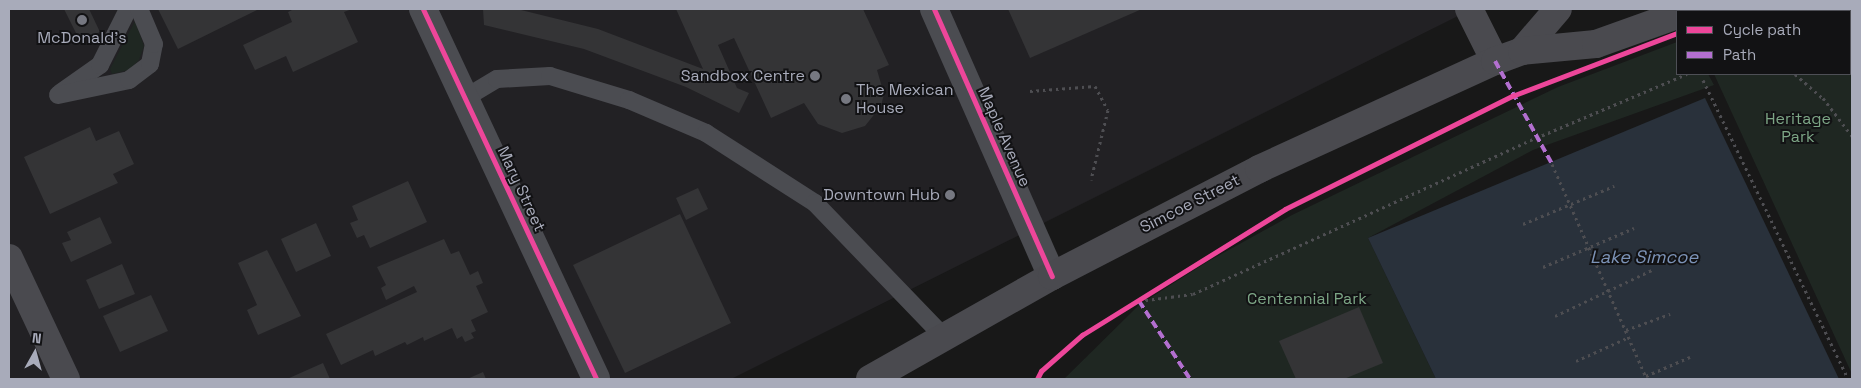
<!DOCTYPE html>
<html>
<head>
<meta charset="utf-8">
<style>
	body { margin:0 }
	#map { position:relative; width:1861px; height:388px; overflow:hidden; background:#181818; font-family:"Space Grotesk",sans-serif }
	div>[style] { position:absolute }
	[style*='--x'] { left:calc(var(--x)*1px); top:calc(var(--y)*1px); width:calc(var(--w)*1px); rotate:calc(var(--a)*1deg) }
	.built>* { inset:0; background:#222124 }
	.green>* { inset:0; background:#1f2722 }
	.water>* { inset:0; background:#29313b }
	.building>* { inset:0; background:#343436 }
	.path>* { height:3px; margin-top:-1.5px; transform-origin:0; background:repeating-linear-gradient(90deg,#4e4e52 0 2.5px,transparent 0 6.5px) }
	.lane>* { height:18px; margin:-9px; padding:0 9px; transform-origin:9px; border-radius:9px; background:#4b4c51 }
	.street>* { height:28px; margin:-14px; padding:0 14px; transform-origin:14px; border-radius:14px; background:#4b4c51 }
	.secondary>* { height:28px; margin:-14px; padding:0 14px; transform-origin:14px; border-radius:14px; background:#4a4a4f }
	.quiet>* { height:4px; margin-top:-2px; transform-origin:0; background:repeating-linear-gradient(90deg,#b36fd0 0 8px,transparent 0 12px) }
	.cycleway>* { height:5px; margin:-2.5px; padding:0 2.5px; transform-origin:2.5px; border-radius:2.5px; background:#ed469a }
	.dots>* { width:14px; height:14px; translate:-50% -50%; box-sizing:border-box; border:2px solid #121214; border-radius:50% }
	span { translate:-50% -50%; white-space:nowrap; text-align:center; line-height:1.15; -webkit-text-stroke:4px #121214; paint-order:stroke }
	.poi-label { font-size:16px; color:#a8abba }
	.right { translate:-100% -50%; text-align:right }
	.left { translate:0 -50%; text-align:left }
	.park-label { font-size:16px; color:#7da686 }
	.street-label { font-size:16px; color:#a8abba }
	.water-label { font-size:18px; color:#7c93b7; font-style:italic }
	.frame { position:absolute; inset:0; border:10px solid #a8abba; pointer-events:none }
	.legend { position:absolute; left:1676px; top:10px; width:175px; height:65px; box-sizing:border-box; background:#121214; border:1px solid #4e4f56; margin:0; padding:6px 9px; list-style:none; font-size:15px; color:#a8abba }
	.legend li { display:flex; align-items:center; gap:10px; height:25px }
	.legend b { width:25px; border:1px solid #4e4f56 }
	.north { position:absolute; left:10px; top:328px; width:50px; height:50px; -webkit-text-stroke:4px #121214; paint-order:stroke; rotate:7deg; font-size:14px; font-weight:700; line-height:20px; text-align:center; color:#a8abba }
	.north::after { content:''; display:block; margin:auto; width:18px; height:22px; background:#a8abba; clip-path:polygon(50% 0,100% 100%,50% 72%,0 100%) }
</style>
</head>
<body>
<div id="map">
	<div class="built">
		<i style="clip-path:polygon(9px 9px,1472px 9px,731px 379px,9px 379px)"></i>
	</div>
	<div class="green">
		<i style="clip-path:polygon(1771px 9px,1852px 9px,1852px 374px,1714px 74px,1850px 74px,1850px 11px,1763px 11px)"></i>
		<i style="clip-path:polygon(135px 21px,144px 46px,139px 60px,129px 70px,112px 74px,110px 69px)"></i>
		<i style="clip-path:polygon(1677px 42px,1677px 74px,1708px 74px,1714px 85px,1533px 150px,1368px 238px,1436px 379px,1064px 379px,1139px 305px,1207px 262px,1292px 215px,1558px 87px)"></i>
	</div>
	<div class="water">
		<i style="clip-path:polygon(1705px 98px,1839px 379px,1436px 379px,1368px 238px)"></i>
	</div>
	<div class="building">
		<i style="clip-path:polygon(64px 9px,89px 9px,100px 32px,80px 41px)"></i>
		<i style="clip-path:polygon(158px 9px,259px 9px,178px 49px)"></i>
		<i style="clip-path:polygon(294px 9px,352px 9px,344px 12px,358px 42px,293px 72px,286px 56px,255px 70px,243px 45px,292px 22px,288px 12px)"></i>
		<i style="clip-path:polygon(483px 9px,517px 9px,598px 29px,703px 69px,676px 9px,863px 9px,889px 65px,877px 70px,884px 94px,881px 106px,865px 126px,842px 133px,818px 124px,804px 103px,771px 118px,734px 38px,718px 45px,737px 88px,749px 93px,739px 113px,686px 87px,584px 49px,484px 25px)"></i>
		<i style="clip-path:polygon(1008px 9px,1142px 9px,1030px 58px)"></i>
		<i style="clip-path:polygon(90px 127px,96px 141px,119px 131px,134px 164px,113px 174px,118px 183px,50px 214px,24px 157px)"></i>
		<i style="clip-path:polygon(408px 181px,427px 222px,370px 248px,364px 235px,357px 238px,350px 223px,358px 220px,352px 206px)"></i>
		<i style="clip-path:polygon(698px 188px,708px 209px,686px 220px,676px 198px)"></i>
		<i style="clip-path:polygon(680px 214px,731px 323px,625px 373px,573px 265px)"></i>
		<i style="clip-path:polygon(100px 217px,112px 243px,71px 262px,62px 243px,71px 240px,67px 232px)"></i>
		<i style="clip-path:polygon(316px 223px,331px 256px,296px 272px,281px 239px)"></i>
		<i style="clip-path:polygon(444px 239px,451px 254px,459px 251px,470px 275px,478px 271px,483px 283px,476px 286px,488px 312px,471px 320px,476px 331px,471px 333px,474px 338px,465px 342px,462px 336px,457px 339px,452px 328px,424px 341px,423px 337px,407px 345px,405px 342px,375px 356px,373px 350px,341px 365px,326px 334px,417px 292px,414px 286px,386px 300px,381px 288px,386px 285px,377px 267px)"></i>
		<i style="clip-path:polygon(267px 250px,301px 316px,258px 335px,247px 310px,257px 305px,238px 263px)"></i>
		<i style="clip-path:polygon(122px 264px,135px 294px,99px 309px,86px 280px)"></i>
		<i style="clip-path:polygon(151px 295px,168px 331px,120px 352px,103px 316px)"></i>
		<i style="clip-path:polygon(1359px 307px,1383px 363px,1344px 379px,1296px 379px,1279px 341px)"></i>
		<i style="clip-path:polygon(323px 363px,330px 379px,287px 379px)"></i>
		<i style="clip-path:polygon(483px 372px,486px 379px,467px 379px)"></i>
	</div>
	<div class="path">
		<i style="--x:1850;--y:23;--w:2;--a:-27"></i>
		<i style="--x:1795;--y:74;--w:37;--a:41"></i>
		<i style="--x:1823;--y:98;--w:48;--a:52.7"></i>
		<i style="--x:1703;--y:80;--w:332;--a:64.1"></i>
		<i style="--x:1030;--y:91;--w:65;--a:-4.4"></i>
		<i style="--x:1095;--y:86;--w:27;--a:62"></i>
		<i style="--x:1108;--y:110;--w:72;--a:103.7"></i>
		<i style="--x:1552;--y:164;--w:235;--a:66.2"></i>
		<i style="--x:1523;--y:224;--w:99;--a:-22.7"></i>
		<i style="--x:1543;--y:267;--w:99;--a:-23.2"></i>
		<i style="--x:1139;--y:301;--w:54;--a:-7.4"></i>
		<i style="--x:1193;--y:294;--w:377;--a:-24.5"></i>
		<i style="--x:1536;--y:138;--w:164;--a:-23"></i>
		<i style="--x:1555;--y:316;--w:107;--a:-25.4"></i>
		<i style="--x:1626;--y:330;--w:47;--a:-20"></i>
		<i style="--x:1576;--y:361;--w:58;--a:-24.4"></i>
		<i style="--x:1646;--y:376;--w:48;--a:-23.4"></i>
	</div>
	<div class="lane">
		<i style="--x:60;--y:93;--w:49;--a:-35"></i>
		<i style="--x:100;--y:65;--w:63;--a:-63.4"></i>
		<i style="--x:58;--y:95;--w:73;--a:-11.9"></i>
		<i style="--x:129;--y:80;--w:26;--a:-37"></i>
		<i style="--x:150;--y:64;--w:20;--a:-79"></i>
		<i style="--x:154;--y:44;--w:38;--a:-113"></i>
		<i style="--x:465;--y:98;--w:37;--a:-31"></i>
		<i style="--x:497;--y:79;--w:53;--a:-3.2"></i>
		<i style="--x:550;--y:76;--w:83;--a:16.9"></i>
		<i style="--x:629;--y:100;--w:84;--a:23.2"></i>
		<i style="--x:706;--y:133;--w:130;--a:32.7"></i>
		<i style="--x:815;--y:203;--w:185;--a:46.1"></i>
	</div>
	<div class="street">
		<i style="--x:423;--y:9;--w:408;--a:64.9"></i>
		<i style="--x:934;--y:9;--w:292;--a:66.2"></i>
	</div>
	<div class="secondary">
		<i style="--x:1469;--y:9;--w:58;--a:63.4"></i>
		<i style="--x:1522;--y:51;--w:55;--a:-49.4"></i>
		<i style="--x:9;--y:258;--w:134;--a:64.8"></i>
		<i style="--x:870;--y:379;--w:209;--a:-29.5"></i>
		<i style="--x:1052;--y:276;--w:233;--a:-27.3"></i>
		<i style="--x:1259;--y:169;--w:260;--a:-24.6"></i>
		<i style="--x:1495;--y:61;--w:29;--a:-20"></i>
		<i style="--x:1522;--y:51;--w:74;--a:-5.4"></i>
		<i style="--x:1596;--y:44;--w:86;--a:-19.7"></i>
	</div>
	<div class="quiet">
		<i style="--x:1495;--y:61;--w:118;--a:61"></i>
		<i style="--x:1139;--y:301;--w:93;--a:56.8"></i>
	</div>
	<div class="cycleway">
		<i style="--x:423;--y:9;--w:408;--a:64.9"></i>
		<i style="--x:934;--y:9;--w:292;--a:66.2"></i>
		<i style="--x:1037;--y:379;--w:9;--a:-63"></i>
		<i style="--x:1041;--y:371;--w:55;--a:-41.3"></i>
		<i style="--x:1082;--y:335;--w:239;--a:-31.8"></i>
		<i style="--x:1285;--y:209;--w:254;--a:-26.5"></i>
		<i style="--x:1512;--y:96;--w:177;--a:-20.9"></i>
	</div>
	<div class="dots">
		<i style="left:82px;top:20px;background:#767881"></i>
		<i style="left:815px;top:76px;background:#767881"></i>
		<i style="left:846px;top:99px;background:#767881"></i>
		<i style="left:950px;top:195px;background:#767881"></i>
	</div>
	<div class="poi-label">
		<span style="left:82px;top:38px">McDonald's</span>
		<span class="right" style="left:805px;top:76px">Sandbox Centre</span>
		<span class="left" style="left:856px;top:99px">The Mexican<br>House</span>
		<span class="right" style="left:940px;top:195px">Downtown Hub</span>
	</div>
	<div class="park-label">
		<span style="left:1798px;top:128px">Heritage<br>Park</span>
		<span style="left:1307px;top:299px">Centennial Park</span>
	</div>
	<div class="street-label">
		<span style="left:1004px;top:137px;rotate:66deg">Maple Avenue</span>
		<span style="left:521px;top:189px;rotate:65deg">Mary Street</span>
		<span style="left:1190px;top:204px;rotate:-27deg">Simcoe Street</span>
	</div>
	<div class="water-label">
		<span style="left:1644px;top:257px">Lake Simcoe</span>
	</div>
	<div class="frame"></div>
	<ul class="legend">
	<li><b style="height:6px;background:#ed469a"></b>Cycle path</li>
	<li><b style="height:6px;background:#b36fd0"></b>Path</li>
	</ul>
	<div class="north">N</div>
</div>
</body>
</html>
